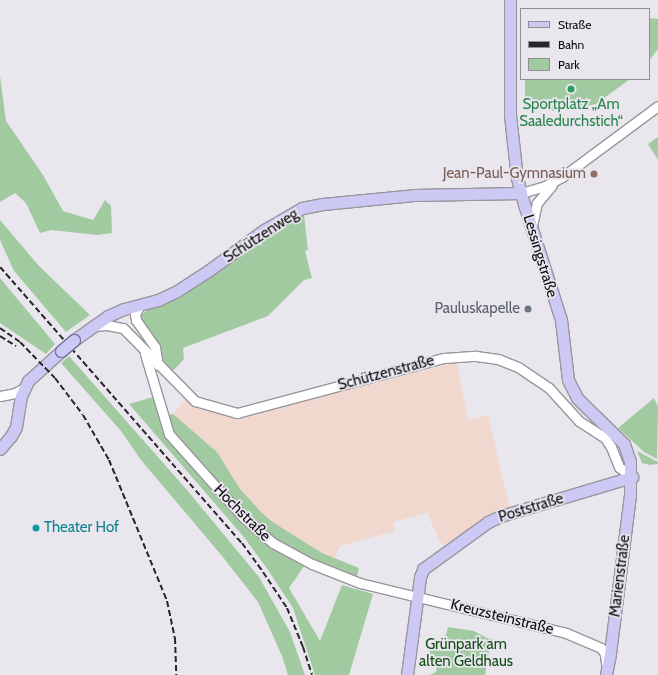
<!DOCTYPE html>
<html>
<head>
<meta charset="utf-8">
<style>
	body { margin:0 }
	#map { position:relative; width:658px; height:675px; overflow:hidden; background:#e9e6ee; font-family:Cabin,sans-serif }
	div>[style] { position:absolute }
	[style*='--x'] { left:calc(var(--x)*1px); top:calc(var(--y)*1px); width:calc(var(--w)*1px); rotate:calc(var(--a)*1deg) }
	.industrial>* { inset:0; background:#f0d8ce }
	.green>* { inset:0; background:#a2caa1 }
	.roads { filter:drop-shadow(1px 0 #99959d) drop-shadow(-1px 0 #99959d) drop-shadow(0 1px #99959d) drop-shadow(0 -1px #99959d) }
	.tertiary>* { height:9px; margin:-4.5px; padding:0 4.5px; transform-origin:4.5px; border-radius:4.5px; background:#fff }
	.primary>* { height:11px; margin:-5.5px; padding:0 5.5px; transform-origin:5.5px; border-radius:5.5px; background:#cccaf5 }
	.rail>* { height:2px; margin-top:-1px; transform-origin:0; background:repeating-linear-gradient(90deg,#272629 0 6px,transparent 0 9px) }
	.bridges { filter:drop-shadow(1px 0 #7370a0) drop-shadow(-1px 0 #7370a0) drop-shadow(0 1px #7370a0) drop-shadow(0 -1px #7370a0) }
	.primary-bridge>* { height:11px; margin:-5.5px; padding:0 5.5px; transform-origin:5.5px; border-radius:5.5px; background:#cccaf5 }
	.dots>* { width:11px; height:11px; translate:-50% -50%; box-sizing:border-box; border:2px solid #e9e6ee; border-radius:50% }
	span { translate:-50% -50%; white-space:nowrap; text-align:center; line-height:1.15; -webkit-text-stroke:3.5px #e9e6ee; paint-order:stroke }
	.leisure-label { font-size:15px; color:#27864d }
	.education-label { font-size:15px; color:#785e54 }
	.right { translate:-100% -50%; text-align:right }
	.street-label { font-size:15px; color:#0c0b0e }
	.worship-label { font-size:15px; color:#5b616d }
	.culture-label { font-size:15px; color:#0d838f }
	.left { translate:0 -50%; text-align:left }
	.park-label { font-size:15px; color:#104d15 }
	.legend { position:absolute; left:520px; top:8px; width:130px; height:72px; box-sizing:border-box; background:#e9e6ee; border:1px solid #918e94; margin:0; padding:5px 7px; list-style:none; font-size:12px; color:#0c0b0e }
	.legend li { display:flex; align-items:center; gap:8px; height:20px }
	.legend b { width:20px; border:1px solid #918e94 }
</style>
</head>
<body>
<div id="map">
	<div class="industrial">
		<i style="clip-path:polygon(457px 362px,468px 420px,488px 415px,510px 510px,442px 546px,427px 513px,393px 522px,395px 531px,340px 546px,335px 558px,322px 553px,274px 523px,262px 513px,240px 489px,217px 452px,173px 414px,185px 400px,240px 418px)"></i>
	</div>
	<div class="green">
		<i style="clip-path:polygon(649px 18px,658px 19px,658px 49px,649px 61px)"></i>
		<i style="clip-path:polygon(0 76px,6px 121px,43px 175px,63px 211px,93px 220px,105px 200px,111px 206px,112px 233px,97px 235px,51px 230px,40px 233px,26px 203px,15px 193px,0 202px)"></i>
		<i style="clip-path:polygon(525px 79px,630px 79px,596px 104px,570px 109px,550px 111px,543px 104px,525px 99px)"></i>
		<i style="clip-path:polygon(658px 137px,658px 160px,648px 144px)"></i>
		<i style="clip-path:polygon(304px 215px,308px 250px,305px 251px,312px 278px,304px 280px,268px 316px,183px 348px,184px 359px,172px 372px,160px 356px,141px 324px,140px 316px,150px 308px,175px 298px,285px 222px)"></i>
		<i style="clip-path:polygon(0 220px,39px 266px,90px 315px,66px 332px,14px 271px,0 240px)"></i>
		<i style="clip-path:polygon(0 278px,55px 344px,46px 354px,0 323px)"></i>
		<i style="clip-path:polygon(69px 356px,187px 490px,259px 577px,290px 632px,305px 675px,288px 675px,282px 656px,258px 602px,222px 556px,141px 460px,121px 431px,61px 363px)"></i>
		<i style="clip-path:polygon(153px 397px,165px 436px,226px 506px,241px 523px,261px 540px,283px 555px,305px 565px,289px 588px,320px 641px,342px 585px,373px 594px,349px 675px,315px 675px,293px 608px,266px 567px,243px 536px,129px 404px)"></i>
		<i style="clip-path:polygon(654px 398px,658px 407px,657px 459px,644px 452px,618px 428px)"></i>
		<i style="clip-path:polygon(173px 414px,217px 452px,240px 489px,262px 513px,274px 523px,322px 553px,359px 568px,357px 577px,307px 557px,274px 539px,238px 506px,180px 440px,172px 428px,167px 415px)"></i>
		<i style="clip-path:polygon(637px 451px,658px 462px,658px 464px,650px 465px,642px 463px)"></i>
		<i style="clip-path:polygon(448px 627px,474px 631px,487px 638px,506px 642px,504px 646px,490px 644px,485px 675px,430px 675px,436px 672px,438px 660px,429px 657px,430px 649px,442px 651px)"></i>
	</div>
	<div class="roads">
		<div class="tertiary">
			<i style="--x:521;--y:193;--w:25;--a:-16"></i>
			<i style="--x:545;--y:186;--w:19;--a:-28"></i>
			<i style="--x:562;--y:177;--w:119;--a:-36.5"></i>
			<i style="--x:532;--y:226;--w:24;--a:-78"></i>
			<i style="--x:537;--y:203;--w:23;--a:-50"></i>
			<i style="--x:140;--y:305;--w:10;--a:119"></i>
			<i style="--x:135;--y:314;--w:6;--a:81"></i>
			<i style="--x:136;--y:320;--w:33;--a:55"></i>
			<i style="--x:155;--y:347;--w:18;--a:81"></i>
			<i style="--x:93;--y:326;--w:14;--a:-4"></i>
			<i style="--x:107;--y:325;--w:16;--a:11"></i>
			<i style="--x:123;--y:328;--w:103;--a:45.4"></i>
			<i style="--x:195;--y:401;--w:44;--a:15.9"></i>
			<i style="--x:237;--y:413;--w:214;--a:-14.9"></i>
			<i style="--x:444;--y:358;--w:32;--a:-4"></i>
			<i style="--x:476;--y:356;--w:22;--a:8"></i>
			<i style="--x:498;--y:359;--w:22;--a:22"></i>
			<i style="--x:518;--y:367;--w:37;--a:34"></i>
			<i style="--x:549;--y:388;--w:45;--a:47.7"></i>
			<i style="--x:579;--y:421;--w:31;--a:33"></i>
			<i style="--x:605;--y:438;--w:11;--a:56"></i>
			<i style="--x:611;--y:447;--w:22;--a:68"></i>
			<i style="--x:619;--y:467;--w:16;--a:38"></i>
			<i style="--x:145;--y:354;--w:84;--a:73.3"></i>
			<i style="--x:169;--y:434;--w:111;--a:48.3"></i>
			<i style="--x:243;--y:517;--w:40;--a:41"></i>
			<i style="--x:273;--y:543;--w:44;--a:28.3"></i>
			<i style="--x:312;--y:564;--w:52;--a:21.6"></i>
			<i style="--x:360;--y:583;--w:212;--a:13.6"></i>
			<i style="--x:566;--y:633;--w:38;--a:23"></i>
			<i style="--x:601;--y:648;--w:7;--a:56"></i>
			<i style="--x:605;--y:654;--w:9;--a:84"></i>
			<i style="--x:0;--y:396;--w:15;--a:-11"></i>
			<i style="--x:15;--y:393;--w:10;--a:-29"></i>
		</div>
		<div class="primary">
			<i style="--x:510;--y:0;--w:115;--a:90"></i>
			<i style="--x:510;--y:115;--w:63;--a:83.7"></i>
			<i style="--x:517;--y:178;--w:30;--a:75"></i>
			<i style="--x:525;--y:207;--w:119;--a:72.3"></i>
			<i style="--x:561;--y:320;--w:60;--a:83.3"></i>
			<i style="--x:568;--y:380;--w:20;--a:63"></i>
			<i style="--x:577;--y:398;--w:66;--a:44.4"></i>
			<i style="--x:624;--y:444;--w:18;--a:71"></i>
			<i style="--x:630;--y:461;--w:34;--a:90"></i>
			<i style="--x:630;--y:495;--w:160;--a:97.2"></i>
			<i style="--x:610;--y:654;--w:21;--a:101"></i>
			<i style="--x:74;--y:340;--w:42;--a:-35.2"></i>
			<i style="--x:108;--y:316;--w:17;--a:-24"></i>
			<i style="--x:124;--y:309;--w:35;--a:-15"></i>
			<i style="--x:158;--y:300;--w:21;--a:-25"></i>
			<i style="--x:177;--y:291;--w:37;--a:-33"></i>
			<i style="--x:208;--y:271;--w:69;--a:-36.2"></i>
			<i style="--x:264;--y:230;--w:44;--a:-30.1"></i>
			<i style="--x:302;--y:208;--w:21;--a:-11"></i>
			<i style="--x:323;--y:204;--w:91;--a:-5.6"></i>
			<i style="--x:414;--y:195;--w:107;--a:-1.1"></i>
			<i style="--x:0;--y:449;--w:17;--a:-50"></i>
			<i style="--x:11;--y:436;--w:10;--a:-61"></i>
			<i style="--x:16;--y:427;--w:31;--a:-81"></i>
			<i style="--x:21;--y:396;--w:17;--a:-65"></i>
			<i style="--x:28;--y:381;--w:45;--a:-42.3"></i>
			<i style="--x:407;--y:675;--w:99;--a:-82.4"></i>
			<i style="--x:420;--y:577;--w:9;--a:-69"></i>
			<i style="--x:423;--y:569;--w:80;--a:-35.9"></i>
			<i style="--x:488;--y:522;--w:14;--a:-25"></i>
			<i style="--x:501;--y:516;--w:137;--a:-16.6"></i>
		</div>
	</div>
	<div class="rail">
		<i style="--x:0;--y:267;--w:367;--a:48.8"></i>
		<i style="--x:242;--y:543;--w:36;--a:54"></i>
		<i style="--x:263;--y:572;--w:43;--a:56.3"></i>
		<i style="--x:287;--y:608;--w:42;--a:67.7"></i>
		<i style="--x:303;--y:647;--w:29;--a:72"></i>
		<i style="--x:0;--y:328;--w:24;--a:35"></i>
		<i style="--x:20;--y:342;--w:50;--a:45.8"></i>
		<i style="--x:55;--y:378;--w:46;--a:52.9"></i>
		<i style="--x:83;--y:415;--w:52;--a:60"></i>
		<i style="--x:109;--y:460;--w:152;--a:67.6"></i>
		<i style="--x:167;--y:601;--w:38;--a:78"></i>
		<i style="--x:175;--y:638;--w:37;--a:88"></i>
		<i style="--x:0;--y:336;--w:19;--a:32"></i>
	</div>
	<div class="bridges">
		<div class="primary-bridge">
			<i style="--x:61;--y:351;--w:17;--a:-40"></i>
		</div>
	</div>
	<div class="dots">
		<i style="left:571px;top:89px;background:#2e9e5b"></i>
		<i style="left:594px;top:174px;background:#8d6e63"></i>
		<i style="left:528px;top:309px;background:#6b7280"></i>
		<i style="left:36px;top:528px;background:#0f9aa8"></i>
	</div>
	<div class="leisure-label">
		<span style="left:571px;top:113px">Sportplatz „Am<br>Saaledurchstich“</span>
	</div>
	<div class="education-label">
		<span class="right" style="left:586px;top:174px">Jean-Paul-Gymnasium</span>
	</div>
	<div class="street-label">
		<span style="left:261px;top:236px;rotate:-33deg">Schützenweg</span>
		<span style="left:540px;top:256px;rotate:73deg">Lessingstraße</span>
		<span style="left:386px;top:373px;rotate:-15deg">Schützenstraße</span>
		<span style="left:531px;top:508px;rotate:-17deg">Poststraße</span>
		<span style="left:242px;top:513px;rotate:45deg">Hochstraße</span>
		<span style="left:620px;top:576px;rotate:-83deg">Marienstraße</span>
		<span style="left:502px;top:617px;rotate:14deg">Kreuzsteinstraße</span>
	</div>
	<div class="worship-label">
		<span class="right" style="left:520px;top:309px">Pauluskapelle</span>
	</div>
	<div class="culture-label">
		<span class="left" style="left:44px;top:528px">Theater Hof</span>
	</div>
	<div class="park-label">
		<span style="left:466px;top:653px">Grünpark am<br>alten Geldhaus</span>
	</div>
	<ul class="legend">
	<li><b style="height:5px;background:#cccaf5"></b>Straße</li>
	<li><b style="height:5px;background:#272629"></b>Bahn</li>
	<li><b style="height:11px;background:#a2caa1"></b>Park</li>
	</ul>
</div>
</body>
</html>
